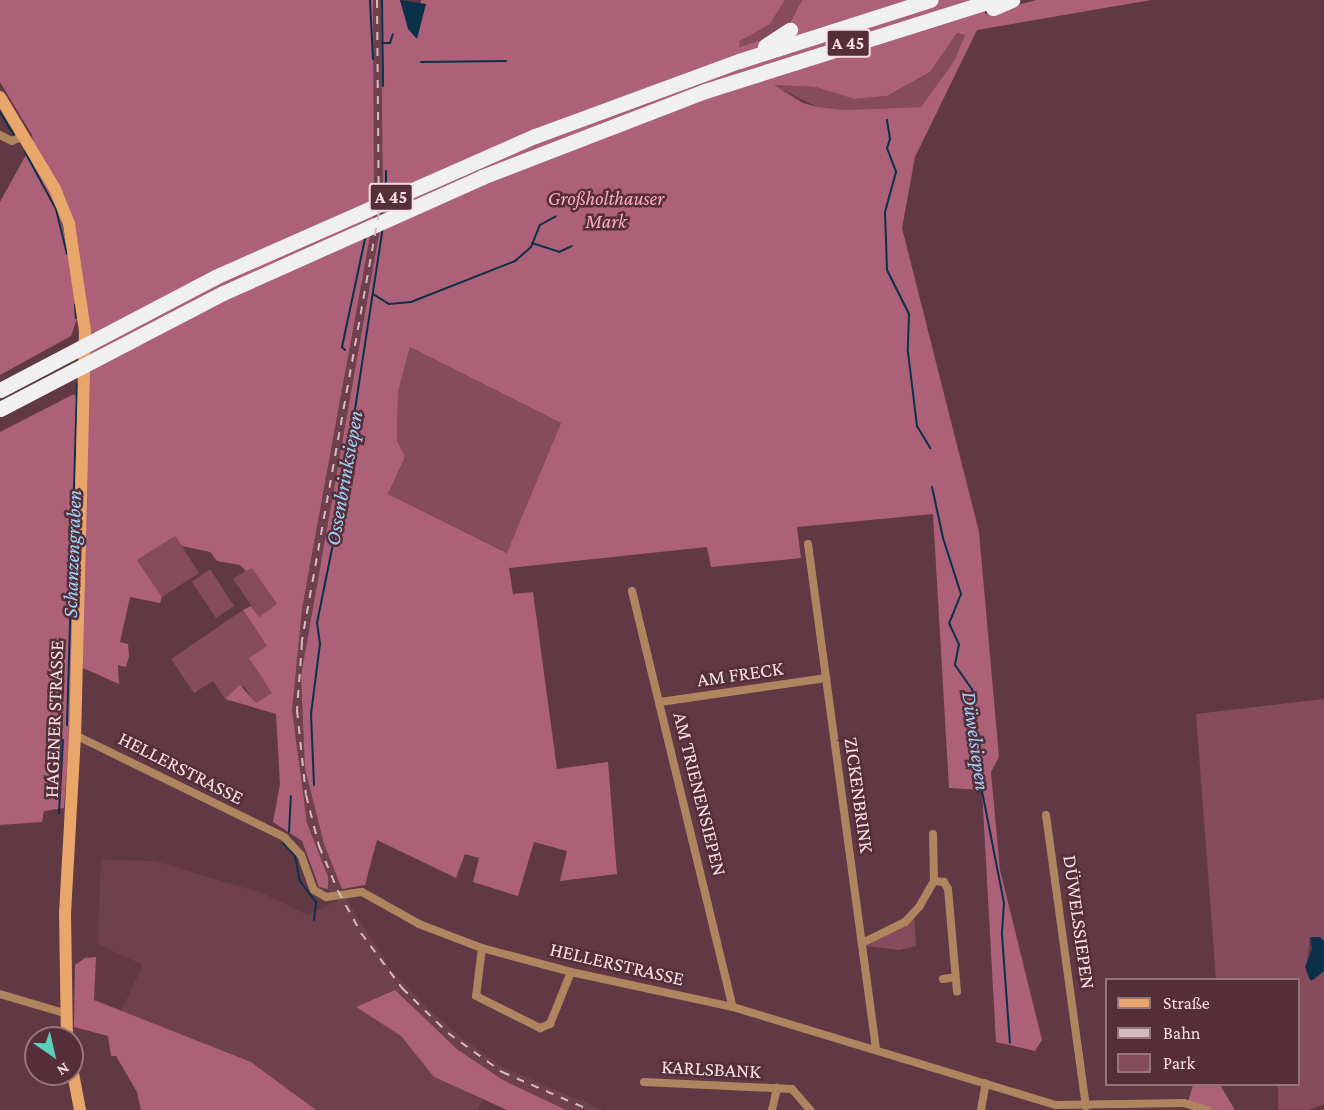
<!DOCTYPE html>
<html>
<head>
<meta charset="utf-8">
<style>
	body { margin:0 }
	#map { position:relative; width:1324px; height:1110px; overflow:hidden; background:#603944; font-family:"Crimson Pro",serif }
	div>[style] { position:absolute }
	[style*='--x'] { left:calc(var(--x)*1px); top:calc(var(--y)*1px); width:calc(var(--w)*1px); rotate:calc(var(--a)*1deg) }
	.built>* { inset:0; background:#6f414e }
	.green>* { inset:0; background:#864c5d }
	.forest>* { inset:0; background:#ad6178 }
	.water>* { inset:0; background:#0b314a }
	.stream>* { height:2px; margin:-1px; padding:0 1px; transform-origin:1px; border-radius:1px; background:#0b314a }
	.minor>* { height:8px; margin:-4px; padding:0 4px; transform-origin:4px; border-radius:4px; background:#af8560 }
	.secondary>* { height:12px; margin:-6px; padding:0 6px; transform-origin:6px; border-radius:6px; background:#e9a66a }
	.motorway>* { height:15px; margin:-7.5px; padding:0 7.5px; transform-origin:7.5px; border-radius:7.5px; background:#f0f0f0 }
	.rail>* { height:2px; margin-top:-1px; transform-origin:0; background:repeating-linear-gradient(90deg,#d6bac1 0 8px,transparent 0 16px) }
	span { translate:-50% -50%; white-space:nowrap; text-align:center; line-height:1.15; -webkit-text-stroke:5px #542f3a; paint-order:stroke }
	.shield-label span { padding:2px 4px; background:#542f3a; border:2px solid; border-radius:4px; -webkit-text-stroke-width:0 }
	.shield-label { font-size:18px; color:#f7dee4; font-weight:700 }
	.park-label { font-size:20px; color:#ffa9c1; font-style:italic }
	.street-label { font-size:20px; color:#f7dee4 }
	.water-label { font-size:21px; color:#9fd4fc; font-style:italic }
	.legend { position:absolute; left:1105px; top:978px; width:195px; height:108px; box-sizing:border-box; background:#542f3a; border:2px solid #95757e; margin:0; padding:8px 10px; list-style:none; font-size:18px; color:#f7dee4 }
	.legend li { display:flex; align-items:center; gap:12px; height:30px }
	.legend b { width:30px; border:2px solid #95757e }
	.north { position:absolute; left:24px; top:1026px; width:60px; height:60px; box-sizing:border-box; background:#542f3a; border:2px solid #95757e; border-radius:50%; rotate:146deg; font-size:16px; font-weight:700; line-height:24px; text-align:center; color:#f7dee4 }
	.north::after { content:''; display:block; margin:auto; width:21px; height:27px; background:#5bcebc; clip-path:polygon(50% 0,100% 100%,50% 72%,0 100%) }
</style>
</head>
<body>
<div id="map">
	<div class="built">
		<i style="clip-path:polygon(373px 0,381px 0,383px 211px,301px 676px,305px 769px,324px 844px,342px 889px,330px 893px,307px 823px,292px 710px,302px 609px,343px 386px)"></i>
		<i style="clip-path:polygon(101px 860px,155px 861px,262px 893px,308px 915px,345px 897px,391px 970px,428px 1009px,465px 1041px,506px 1069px,603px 1110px,566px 1110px,503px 1080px,458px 1050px,395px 991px,356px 1007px,401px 1036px,434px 1077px,482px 1100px,478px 1110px,316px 1110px,251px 1062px,121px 1011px,143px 965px,98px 944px)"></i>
	</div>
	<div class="green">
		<i style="clip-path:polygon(785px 0,802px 0,789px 25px,770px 37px,738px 47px,740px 41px,770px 24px)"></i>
		<i style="clip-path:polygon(957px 33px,965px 35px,954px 61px,921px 107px,845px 110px,817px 107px,773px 85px,816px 87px,854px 99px,887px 96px,930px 72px)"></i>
		<i style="clip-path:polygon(410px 347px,561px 423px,508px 553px,388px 494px,405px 458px,397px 441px,398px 392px)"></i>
		<i style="clip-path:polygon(175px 536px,199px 573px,162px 597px,137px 560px)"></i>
		<i style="clip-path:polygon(252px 567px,277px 604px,259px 617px,233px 579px)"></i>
		<i style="clip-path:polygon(210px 569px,234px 606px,216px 618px,192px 582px)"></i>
		<i style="clip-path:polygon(243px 610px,267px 646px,272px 693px,256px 704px,244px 686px,225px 699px,213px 681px,194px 693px,171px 659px)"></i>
		<i style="clip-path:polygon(1324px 699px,1324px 941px,1310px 937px,1306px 971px,1309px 979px,1314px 980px,1324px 971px,1324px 1104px,1309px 1110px,1278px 1110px,1278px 1085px,1298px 1084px,1298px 980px,1216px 979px,1196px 714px)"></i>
		<i style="clip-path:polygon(914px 917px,916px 946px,899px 950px,866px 946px)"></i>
	</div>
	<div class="forest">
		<i style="clip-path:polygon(0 0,373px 0,374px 214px,302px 609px,292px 710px,307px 823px,328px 877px,328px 889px,319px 887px,302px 841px,273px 822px,280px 784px,276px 714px,225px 699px,240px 685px,256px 703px,272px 693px,249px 658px,267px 646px,243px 610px,251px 606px,259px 617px,277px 604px,252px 568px,246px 571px,240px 565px,217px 561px,210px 552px,182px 546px,175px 536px,137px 560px,162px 597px,160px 603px,130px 597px,120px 642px,128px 644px,129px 656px,126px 667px,118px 665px,119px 684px,83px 668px,77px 607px,85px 331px,69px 223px,35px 153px,32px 135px,0 82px)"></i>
		<i style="clip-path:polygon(evenodd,381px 0,400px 0,417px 36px,421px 0,785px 0,770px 24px,740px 41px,739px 47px,770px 37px,789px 25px,802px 0,985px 0,985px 14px,1036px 0,1151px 0,977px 30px,915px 157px,902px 228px,979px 532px,999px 757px,991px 772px,1000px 870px,1042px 1040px,1035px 1051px,996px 1042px,982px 790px,949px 788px,933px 514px,797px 527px,801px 558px,711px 567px,707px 547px,509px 568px,513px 594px,533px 592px,557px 769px,608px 762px,617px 874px,560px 881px,567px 851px,534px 842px,518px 896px,473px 882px,479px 858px,465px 854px,456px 878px,377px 840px,365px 885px,342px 889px,324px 844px,305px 769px,301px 676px,383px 211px,381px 0,957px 33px,965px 35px,954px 61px,921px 107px,845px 110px,817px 107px,803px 103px,774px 85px,816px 87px,854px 99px,887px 96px,930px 72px,957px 33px,381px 0,410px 347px,561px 423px,507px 553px,388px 494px,405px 457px,397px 441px,398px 392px,410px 347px)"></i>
		<i style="clip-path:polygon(27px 153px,48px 186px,60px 217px,73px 269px,78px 316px,71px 336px,0 375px,0 202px)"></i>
		<i style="clip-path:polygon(74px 394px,78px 400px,71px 718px,64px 808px,44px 811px,42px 822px,0 825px,0 432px)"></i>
		<i style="clip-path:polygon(96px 957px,94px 1000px,251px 1062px,316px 1110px,141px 1110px,137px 1092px,116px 1056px,111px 1056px,108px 1036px,74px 1027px,75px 965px,85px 958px)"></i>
		<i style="clip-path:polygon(395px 990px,458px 1050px,503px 1080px,566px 1110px,507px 1110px,434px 1077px,401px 1036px,356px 1007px)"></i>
		<i style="clip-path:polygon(1193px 1085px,1220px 1085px,1235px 1110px,1196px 1110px,1187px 1105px)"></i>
	</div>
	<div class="water">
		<i style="clip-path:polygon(400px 0,426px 4px,417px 39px,408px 29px)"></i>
		<i style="clip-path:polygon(1310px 937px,1320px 937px,1324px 941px,1324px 971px,1311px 981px,1305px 967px,1312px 949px)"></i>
	</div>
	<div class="stream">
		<i style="--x:370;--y:0;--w:59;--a:87.1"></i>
		<i style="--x:382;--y:0;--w:86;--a:89.3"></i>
		<i style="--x:382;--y:43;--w:8;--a:0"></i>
		<i style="--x:390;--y:43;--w:9;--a:-72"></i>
		<i style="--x:421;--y:62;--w:85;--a:-0.7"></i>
		<i style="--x:0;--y:112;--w:27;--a:59"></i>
		<i style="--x:887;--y:120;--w:19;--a:81"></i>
		<i style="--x:890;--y:139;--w:9;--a:108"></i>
		<i style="--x:887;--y:148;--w:26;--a:69"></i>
		<i style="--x:896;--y:172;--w:41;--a:105.4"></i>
		<i style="--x:885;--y:212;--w:58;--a:88"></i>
		<i style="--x:887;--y:270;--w:49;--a:63.4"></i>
		<i style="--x:909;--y:314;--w:38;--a:92"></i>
		<i style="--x:908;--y:352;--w:75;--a:83.1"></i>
		<i style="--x:917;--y:426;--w:26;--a:59"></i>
		<i style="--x:25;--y:152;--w:65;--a:61.5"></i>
		<i style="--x:56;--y:209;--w:46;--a:76.3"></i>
		<i style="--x:386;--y:195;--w:24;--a:-90"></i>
		<i style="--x:532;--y:243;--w:28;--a:18"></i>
		<i style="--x:559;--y:252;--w:14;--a:-25"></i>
		<i style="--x:373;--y:294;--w:19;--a:32"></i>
		<i style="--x:389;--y:304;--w:22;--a:-5"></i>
		<i style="--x:411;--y:302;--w:112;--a:-21.5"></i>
		<i style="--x:515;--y:261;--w:21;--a:-41"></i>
		<i style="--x:531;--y:247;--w:24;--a:-68"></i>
		<i style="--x:540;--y:225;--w:18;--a:-29"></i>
		<i style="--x:75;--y:305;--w:13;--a:86"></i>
		<i style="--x:345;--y:350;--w:4;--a:-135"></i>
		<i style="--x:342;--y:347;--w:116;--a:-78"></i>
		<i style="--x:932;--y:487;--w:52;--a:77.8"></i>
		<i style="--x:943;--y:538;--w:59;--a:72.2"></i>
		<i style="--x:961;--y:594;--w:31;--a:112"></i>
		<i style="--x:949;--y:623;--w:23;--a:65"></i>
		<i style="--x:959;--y:644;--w:21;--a:101"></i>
		<i style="--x:955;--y:665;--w:29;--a:55"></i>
		<i style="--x:972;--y:689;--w:43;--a:84.7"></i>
		<i style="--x:976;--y:732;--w:9;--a:117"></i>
		<i style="--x:972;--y:740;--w:166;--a:78.9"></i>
		<i style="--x:1004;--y:903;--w:32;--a:94"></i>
		<i style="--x:1002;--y:935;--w:108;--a:85.8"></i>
		<i style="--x:67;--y:725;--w:341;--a:-88.3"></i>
		<i style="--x:314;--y:785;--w:71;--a:-92.4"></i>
		<i style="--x:311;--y:714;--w:71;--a:-82.7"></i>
		<i style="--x:320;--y:644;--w:21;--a:-98"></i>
		<i style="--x:317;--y:623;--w:111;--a:-78.6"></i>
		<i style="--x:339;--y:514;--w:290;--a:-81.3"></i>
		<i style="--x:59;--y:813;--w:73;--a:-86.9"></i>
		<i style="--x:289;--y:832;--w:36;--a:-87"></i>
		<i style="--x:283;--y:843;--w:18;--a:47"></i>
		<i style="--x:295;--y:856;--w:25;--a:79"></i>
		<i style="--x:300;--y:881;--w:26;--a:53"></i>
		<i style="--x:316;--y:902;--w:18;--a:96"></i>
	</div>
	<div class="minor">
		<i style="--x:0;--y:135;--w:13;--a:27"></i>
		<i style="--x:12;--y:141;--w:13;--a:-23"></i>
		<i style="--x:808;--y:544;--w:510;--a:82.33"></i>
		<i style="--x:632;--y:591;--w:428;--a:76.4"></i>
		<i style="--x:660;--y:702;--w:168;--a:-8.2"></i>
		<i style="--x:75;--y:735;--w:233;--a:26"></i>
		<i style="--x:284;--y:837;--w:25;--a:47"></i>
		<i style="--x:301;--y:855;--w:37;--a:70"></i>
		<i style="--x:314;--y:890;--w:14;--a:30"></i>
		<i style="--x:326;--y:897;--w:36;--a:-8"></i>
		<i style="--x:362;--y:892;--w:65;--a:29.3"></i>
		<i style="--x:419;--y:924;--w:67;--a:20.9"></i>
		<i style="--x:482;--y:948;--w:92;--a:15.1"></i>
		<i style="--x:571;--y:972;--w:166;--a:12.2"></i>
		<i style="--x:733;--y:1007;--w:338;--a:16.9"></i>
		<i style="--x:1056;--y:1105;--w:128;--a:-0.9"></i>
		<i style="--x:1184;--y:1103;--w:24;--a:17"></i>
		<i style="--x:1046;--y:815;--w:294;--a:82.2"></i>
		<i style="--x:934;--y:881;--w:10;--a:6"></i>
		<i style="--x:944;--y:882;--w:8;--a:60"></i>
		<i style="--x:948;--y:889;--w:103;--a:85"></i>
		<i style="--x:862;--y:943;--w:48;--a:-26"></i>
		<i style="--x:905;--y:922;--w:21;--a:-47"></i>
		<i style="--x:919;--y:907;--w:30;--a:-60"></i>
		<i style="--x:934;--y:881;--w:47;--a:-91.2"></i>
		<i style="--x:482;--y:948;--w:48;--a:97.1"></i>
		<i style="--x:476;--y:996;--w:72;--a:26.6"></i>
		<i style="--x:540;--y:1028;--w:11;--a:-22"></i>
		<i style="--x:550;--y:1024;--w:56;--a:-68"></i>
		<i style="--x:943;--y:979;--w:12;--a:-9"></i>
		<i style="--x:0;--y:994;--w:67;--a:16.5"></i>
		<i style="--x:644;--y:1082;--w:148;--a:2.7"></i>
		<i style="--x:792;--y:1089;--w:28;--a:49"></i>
		<i style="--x:772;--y:1110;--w:23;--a:-77"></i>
		<i style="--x:981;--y:1110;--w:27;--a:-80"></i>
	</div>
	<div class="secondary">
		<i style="--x:0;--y:97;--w:107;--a:59.1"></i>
		<i style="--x:55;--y:189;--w:38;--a:68"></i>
		<i style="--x:69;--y:224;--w:108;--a:81.5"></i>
		<i style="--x:85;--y:331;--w:404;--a:91.4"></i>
		<i style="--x:75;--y:735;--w:178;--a:93.2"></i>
		<i style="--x:65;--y:913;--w:125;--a:89.1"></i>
		<i style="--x:72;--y:1068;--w:43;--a:79.2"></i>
	</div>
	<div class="motorway">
		<i style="--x:993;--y:8;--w:21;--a:-23"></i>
		<i style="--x:765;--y:46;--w:30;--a:-33"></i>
		<i style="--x:0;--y:390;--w:243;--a:-27.7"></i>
		<i style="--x:215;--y:277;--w:350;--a:-23.8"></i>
		<i style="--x:535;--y:136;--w:217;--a:-20.2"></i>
		<i style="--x:739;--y:61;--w:201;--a:-17.7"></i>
		<i style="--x:0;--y:409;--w:251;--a:-27.5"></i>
		<i style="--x:223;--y:293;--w:284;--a:-24.1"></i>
		<i style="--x:482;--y:177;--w:239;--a:-21.1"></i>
		<i style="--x:705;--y:91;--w:303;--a:-17.5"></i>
	</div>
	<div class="rail">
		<i style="--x:377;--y:0;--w:212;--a:89.5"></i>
		<i style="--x:379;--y:212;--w:437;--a:100.2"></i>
		<i style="--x:302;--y:642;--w:68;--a:94.2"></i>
		<i style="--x:297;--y:710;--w:85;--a:84"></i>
		<i style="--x:306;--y:795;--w:53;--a:75.7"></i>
		<i style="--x:319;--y:846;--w:49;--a:67.1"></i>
		<i style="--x:338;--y:891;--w:48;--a:61.3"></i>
		<i style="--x:361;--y:933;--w:69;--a:53.3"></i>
		<i style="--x:402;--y:988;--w:64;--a:44.4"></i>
		<i style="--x:448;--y:1033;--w:67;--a:35.8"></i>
		<i style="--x:502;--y:1072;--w:96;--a:23.4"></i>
	</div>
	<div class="shield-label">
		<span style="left:848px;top:43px">A 45</span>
		<span style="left:391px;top:197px">A 45</span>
	</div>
	<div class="park-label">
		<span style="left:606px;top:210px">Großholthauser<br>Mark</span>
	</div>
	<div class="street-label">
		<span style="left:740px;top:674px;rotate:-8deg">AM FRECK</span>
		<span style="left:54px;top:719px;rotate:-88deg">HAGENER STRASSE</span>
		<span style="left:181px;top:768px;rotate:27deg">HELLERSTRASSE</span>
		<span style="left:700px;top:794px;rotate:76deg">AM TRIENENSIEPEN</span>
		<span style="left:859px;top:795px;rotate:82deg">ZICKENBRINK</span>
		<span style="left:1079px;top:922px;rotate:82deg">DÜWELSSIEPEN</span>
		<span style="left:617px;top:964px;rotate:13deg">HELLERSTRASSE</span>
		<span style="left:711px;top:1069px;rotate:3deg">KARLSBANK</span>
	</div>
	<div class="water-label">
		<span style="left:344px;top:478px;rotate:-80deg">Ossenbrinksiepen</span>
		<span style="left:72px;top:554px;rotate:-88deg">Schanzengraben</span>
		<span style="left:976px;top:741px;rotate:82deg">Düwelsiepen</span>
	</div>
	<ul class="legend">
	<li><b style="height:8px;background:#e9a66a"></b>Straße</li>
	<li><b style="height:8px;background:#d6bac1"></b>Bahn</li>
	<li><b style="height:16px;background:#864c5d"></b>Park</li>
	</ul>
	<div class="north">N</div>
</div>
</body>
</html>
